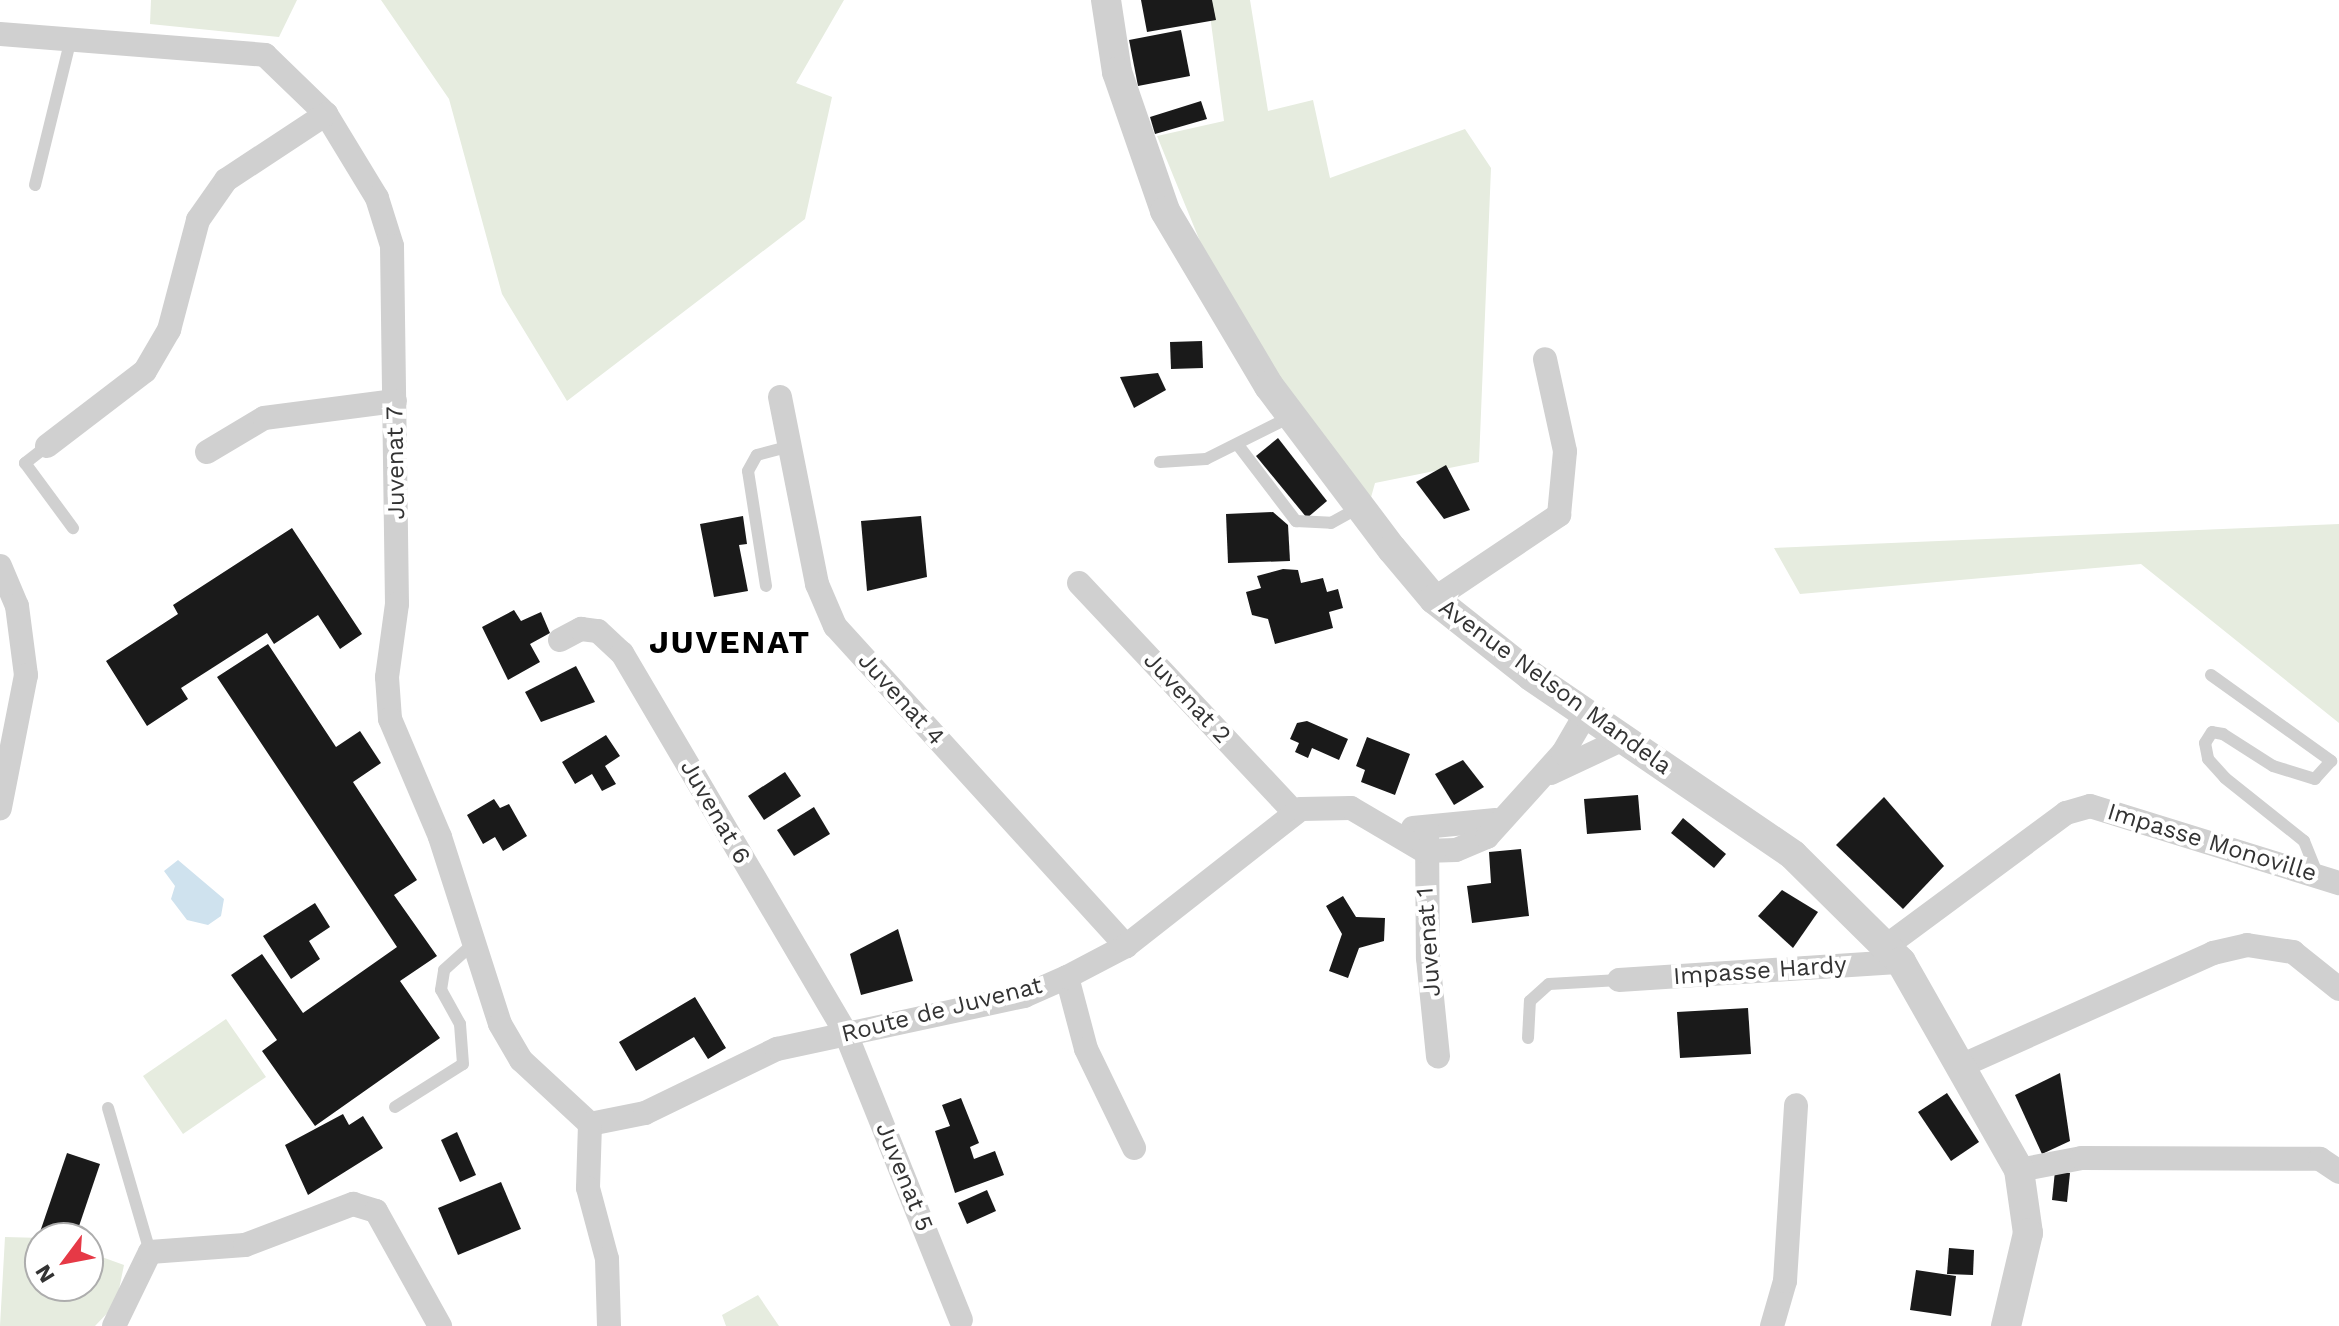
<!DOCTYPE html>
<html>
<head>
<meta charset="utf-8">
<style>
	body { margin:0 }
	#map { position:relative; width:2339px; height:1326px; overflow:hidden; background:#fff; font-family:"Work Sans",sans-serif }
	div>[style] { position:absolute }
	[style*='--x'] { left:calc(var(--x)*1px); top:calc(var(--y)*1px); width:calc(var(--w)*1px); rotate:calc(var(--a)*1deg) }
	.green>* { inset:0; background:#e6ecdf }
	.water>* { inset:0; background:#cfe2ee }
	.building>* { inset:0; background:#1a1a1a }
	.service>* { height:12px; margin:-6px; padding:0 6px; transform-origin:6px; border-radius:6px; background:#d0d0d0 }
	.minor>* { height:24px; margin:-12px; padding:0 12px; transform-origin:12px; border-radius:12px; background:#d0d0d0 }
	.tertiary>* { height:30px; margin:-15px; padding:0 15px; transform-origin:15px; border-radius:15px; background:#d0d0d0 }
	span { translate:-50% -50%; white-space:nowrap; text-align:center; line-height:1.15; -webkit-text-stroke:8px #fff; paint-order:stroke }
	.street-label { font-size:24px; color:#333 }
	.district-label { font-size:32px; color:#000; font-weight:700; letter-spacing:2px }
	.north { position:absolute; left:24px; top:1222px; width:80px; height:80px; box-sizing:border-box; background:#fff; border:2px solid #adadad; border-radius:50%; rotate:238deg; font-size:22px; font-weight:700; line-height:32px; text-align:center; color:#333 }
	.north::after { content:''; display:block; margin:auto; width:28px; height:36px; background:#e63946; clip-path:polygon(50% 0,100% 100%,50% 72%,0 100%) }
</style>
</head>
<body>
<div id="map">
	<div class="green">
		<i style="clip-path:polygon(151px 0,297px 0,279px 37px,150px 24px)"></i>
		<i style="clip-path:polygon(381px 0,844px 0,796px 83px,832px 97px,805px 219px,567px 401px,502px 294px,449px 99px)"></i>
		<i style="clip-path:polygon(1208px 0,1250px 0,1268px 111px,1313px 100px,1330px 178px,1465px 129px,1491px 168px,1479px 462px,1375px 483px,1370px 501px,1224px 300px,1157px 136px,1224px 121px)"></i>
		<i style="clip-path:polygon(2339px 524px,2339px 723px,2141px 564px,1800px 594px,1774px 548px)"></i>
		<i style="clip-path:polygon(226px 1019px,266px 1077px,183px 1134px,143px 1076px)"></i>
		<i style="clip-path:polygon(5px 1237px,43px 1238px,40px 1286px,88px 1286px,88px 1252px,124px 1265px,116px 1304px,95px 1326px,0 1326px)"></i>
		<i style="clip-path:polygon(758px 1295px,779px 1326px,726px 1326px,722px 1315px)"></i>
	</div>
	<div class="water">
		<i style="clip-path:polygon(178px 860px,224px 899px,221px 916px,208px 925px,187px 920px,171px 899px,175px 886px,164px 871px)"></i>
	</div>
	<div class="building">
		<i style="clip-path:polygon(1141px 0,1212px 0,1216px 20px,1147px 32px)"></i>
		<i style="clip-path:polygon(1181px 30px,1190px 76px,1138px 86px,1129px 40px)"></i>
		<i style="clip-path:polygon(1201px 101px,1207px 119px,1155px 134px,1150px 117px)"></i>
		<i style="clip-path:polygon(1202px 341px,1203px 368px,1171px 369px,1170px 342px)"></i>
		<i style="clip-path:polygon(1158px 373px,1166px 390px,1134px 408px,1120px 377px)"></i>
		<i style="clip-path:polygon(1278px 438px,1327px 501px,1307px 518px,1256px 456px)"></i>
		<i style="clip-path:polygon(1446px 465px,1470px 510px,1444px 519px,1416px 482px)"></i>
		<i style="clip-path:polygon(1273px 512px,1288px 525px,1290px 561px,1228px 563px,1226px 514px)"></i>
		<i style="clip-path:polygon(743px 516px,747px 544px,739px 545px,748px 591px,714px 597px,700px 524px)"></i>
		<i style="clip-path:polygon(921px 516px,927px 577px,867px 591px,861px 521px)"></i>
		<i style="clip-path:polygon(292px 528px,362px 634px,340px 649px,318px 615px,274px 644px,267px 633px,181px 688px,188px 699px,147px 726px,106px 661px,178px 614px,173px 605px)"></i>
		<i style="clip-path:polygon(1283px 569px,1298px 570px,1301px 583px,1323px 578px,1327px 592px,1338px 589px,1343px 608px,1329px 612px,1333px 628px,1275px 644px,1268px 619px,1252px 615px,1246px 592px,1261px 588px,1257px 576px)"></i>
		<i style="clip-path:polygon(514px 610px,521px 621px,541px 612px,550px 633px,530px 644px,540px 662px,508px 680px,482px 627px)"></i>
		<i style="clip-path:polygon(268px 644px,336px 747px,360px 731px,381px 763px,353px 782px,417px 880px,394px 895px,437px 956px,400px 981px,440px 1038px,315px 1126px,262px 1051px,277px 1040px,231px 975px,262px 954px,303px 1013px,397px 947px,217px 677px)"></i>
		<i style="clip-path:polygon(576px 666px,595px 702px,541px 722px,525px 692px)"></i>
		<i style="clip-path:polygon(1307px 721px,1348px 739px,1339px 760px,1312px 748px,1308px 758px,1295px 752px,1299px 743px,1290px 739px,1297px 723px)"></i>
		<i style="clip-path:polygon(606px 735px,620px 756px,605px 766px,616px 784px,602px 791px,592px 774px,575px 784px,562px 762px)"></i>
		<i style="clip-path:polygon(1367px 737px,1410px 754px,1395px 795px,1361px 782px,1365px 770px,1356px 766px)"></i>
		<i style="clip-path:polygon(1463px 760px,1484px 787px,1454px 805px,1435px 774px)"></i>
		<i style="clip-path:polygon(785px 772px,801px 796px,764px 820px,748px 796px)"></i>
		<i style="clip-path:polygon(1638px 795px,1641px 830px,1587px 834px,1584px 799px)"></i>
		<i style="clip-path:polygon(1884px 797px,1944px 866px,1903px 909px,1836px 845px)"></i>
		<i style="clip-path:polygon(494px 799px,500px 808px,509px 804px,527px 836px,503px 851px,495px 837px,483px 844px,467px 815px)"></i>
		<i style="clip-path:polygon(814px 807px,830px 834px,794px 856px,777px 830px)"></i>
		<i style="clip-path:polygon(1683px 818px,1726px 854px,1714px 868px,1671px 833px)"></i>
		<i style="clip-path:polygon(1521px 849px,1529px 916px,1472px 923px,1467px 886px,1491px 883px,1489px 852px)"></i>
		<i style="clip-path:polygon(1782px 890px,1818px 912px,1793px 948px,1758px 916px)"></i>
		<i style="clip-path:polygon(1343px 896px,1356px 917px,1385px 918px,1384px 941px,1359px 948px,1348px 978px,1329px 971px,1342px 934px,1326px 906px)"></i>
		<i style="clip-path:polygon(315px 903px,330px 927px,309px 941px,320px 959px,291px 979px,263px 936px)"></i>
		<i style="clip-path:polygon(898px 929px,913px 981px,861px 995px,850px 954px)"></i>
		<i style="clip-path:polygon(695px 997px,726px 1048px,708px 1059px,694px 1037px,636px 1071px,619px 1042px)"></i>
		<i style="clip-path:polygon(1748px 1008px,1751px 1054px,1680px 1058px,1677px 1012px)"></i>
		<i style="clip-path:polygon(2060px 1073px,2070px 1141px,2042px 1154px,2015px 1095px)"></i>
		<i style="clip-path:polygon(1947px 1093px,1979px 1142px,1951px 1161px,1918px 1112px)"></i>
		<i style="clip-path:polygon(961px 1098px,979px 1143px,970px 1147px,974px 1159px,995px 1151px,1004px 1175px,955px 1193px,935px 1131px,950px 1126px,942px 1105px)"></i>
		<i style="clip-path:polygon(343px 1114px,349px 1125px,363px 1116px,383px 1148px,308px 1195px,285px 1145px)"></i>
		<i style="clip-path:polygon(457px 1132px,476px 1175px,460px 1182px,441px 1140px)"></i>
		<i style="clip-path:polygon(67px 1153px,100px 1164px,75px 1238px,58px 1238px,40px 1232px)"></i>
		<i style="clip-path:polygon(2055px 1171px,2070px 1173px,2067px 1202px,2052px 1200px)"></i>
		<i style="clip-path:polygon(501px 1182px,521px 1229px,458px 1255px,438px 1208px)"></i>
		<i style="clip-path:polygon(987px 1190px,996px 1211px,967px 1224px,958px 1203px)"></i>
		<i style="clip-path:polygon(1949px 1248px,1974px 1250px,1973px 1275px,1947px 1274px)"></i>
		<i style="clip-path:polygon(1916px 1270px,1956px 1276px,1951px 1316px,1910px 1310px)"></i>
	</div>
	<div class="service">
		<i style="--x:35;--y:185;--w:151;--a:-76.2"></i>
		<i style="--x:1238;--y:445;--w:96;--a:52.7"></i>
		<i style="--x:1296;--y:521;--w:35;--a:3"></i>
		<i style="--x:1331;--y:523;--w:33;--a:-29"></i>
		<i style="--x:47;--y:446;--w:28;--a:142"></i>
		<i style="--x:25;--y:463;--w:81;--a:53.6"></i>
		<i style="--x:1160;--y:462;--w:46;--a:-3.7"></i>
		<i style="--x:1206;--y:459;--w:96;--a:-26.6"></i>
		<i style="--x:766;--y:586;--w:116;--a:-98.9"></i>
		<i style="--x:748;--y:471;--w:18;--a:-61"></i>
		<i style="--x:757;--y:455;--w:34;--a:-15"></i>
		<i style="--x:2211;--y:675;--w:148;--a:35.6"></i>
		<i style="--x:2331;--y:761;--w:24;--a:132"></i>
		<i style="--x:2315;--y:779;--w:44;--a:-162.8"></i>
		<i style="--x:2273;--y:766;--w:59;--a:-147.4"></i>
		<i style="--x:2223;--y:734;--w:11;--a:-170"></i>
		<i style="--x:2212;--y:732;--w:13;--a:122"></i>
		<i style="--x:2205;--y:743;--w:16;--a:79"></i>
		<i style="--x:2208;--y:759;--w:25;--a:48"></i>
		<i style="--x:2225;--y:778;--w:101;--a:38.6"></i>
		<i style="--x:2304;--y:841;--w:35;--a:68"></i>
		<i style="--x:1528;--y:1038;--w:37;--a:-87"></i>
		<i style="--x:1530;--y:1001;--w:25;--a:-42"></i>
		<i style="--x:1549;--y:984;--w:70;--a:-3.3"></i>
		<i style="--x:395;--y:1107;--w:80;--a:-32.3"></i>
		<i style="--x:463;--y:1064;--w:40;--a:-94.3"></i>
		<i style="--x:460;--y:1024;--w:39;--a:-119"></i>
		<i style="--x:441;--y:990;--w:20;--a:-81"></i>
		<i style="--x:444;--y:970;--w:39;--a:-42"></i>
		<i style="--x:108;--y:1108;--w:150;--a:73.7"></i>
	</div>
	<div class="minor">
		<i style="--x:0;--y:34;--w:266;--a:4.5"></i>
		<i style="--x:265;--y:55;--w:85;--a:44"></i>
		<i style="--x:326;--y:114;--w:98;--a:58.7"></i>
		<i style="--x:377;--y:198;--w:50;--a:72.6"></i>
		<i style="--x:392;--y:246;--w:358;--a:89.2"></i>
		<i style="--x:397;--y:604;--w:74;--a:97.8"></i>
		<i style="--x:387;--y:677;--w:42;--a:85.9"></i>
		<i style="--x:390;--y:719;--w:128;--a:67"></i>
		<i style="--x:440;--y:837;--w:196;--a:72.2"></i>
		<i style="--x:500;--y:1024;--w:42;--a:59.7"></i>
		<i style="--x:521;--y:1060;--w:94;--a:42.8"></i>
		<i style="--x:780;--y:397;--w:191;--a:78.8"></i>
		<i style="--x:817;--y:584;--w:46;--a:66.8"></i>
		<i style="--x:835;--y:626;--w:433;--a:47.7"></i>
		<i style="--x:47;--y:446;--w:123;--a:-37.4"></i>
		<i style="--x:145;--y:371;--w:48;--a:-59.7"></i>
		<i style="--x:169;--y:330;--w:114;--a:-75.2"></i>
		<i style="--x:198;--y:220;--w:49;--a:-55"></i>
		<i style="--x:226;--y:180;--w:120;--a:-33.4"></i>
		<i style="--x:207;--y:452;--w:66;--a:-30.8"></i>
		<i style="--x:264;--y:418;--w:132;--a:-7.4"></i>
		<i style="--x:0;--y:566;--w:43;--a:67"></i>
		<i style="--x:17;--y:606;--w:70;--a:82.6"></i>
		<i style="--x:26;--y:675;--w:136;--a:101.1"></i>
		<i style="--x:1079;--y:583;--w:314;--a:46.8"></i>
		<i style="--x:1434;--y:599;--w:151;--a:-33.9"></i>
		<i style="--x:1559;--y:515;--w:64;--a:-84.6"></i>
		<i style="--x:1565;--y:451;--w:94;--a:-102.3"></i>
		<i style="--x:560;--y:640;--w:24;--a:-28"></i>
		<i style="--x:581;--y:629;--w:17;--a:7"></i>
		<i style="--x:598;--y:631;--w:33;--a:43"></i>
		<i style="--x:622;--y:653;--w:442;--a:59.5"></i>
		<i style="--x:846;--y:1034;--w:308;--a:68.1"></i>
		<i style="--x:1551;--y:773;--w:77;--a:-25.2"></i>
		<i style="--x:1413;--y:828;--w:83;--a:-5.5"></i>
		<i style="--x:1427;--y:828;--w:130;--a:89.6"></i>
		<i style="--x:1428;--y:958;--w:99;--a:84.2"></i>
		<i style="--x:1889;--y:944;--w:220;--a:-36.5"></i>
		<i style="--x:2066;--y:813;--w:25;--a:-16"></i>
		<i style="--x:2090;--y:806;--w:261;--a:17.2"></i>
		<i style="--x:1067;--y:977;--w:74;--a:75.2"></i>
		<i style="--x:1086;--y:1049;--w:110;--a:64.1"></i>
		<i style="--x:1619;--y:980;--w:283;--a:-3.7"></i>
		<i style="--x:1963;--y:1065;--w:274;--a:-24.1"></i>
		<i style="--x:2213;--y:953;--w:35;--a:-13"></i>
		<i style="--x:2247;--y:945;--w:47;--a:8.7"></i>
		<i style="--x:2293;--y:952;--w:59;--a:38.8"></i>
		<i style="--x:590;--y:1124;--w:56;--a:-11.3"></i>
		<i style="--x:645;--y:1113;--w:147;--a:-25.9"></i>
		<i style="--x:777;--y:1049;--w:253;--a:-12.1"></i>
		<i style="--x:1024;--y:996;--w:47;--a:-23.8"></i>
		<i style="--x:1067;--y:977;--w:67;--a:-27.7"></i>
		<i style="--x:1126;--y:946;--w:222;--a:-38.1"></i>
		<i style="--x:1301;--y:809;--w:50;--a:-1.1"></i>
		<i style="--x:1351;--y:808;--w:85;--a:30.5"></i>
		<i style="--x:1424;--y:851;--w:32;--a:-2"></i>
		<i style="--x:1456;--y:850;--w:34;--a:-23"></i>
		<i style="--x:1487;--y:837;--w:113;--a:-47.9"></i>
		<i style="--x:1563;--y:753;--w:44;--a:-59.9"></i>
		<i style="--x:590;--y:1124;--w:64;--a:91.8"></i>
		<i style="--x:588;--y:1188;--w:73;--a:75"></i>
		<i style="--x:607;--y:1259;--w:67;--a:88.3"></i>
		<i style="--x:2019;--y:1170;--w:64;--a:-10.8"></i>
		<i style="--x:2082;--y:1158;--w:238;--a:0.2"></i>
		<i style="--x:2320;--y:1159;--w:23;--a:34"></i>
		<i style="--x:114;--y:1326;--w:82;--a:-64.1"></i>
		<i style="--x:150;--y:1252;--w:95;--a:-4.2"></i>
		<i style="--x:245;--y:1245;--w:116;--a:-20.8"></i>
		<i style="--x:353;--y:1204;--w:24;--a:17"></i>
		<i style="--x:376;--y:1211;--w:132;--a:60.9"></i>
		<i style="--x:1772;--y:1326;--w:47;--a:-73.9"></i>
		<i style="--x:1785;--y:1281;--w:176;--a:-86.4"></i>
	</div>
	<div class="tertiary">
		<i style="--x:1106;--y:0;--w:73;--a:81.3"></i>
		<i style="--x:1117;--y:72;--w:147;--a:70.9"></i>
		<i style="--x:1165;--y:211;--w:204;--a:59.3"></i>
		<i style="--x:1269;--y:386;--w:204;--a:53"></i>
		<i style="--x:1392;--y:549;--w:65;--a:50"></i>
		<i style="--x:1434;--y:599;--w:124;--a:38.4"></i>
		<i style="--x:1531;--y:676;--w:317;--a:34.3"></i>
		<i style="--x:1793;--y:855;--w:152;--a:44.7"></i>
		<i style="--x:1901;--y:962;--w:239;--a:60.4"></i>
		<i style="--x:2019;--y:1170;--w:64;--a:81.9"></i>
		<i style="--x:2028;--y:1233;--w:96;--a:103.3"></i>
	</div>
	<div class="street-label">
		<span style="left:396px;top:463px;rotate:-91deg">Juvenat 7</span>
		<span style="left:1555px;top:687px;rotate:36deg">Avenue Nelson Mandela</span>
		<span style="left:1187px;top:698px;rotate:47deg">Juvenat 2</span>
		<span style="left:901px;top:699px;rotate:48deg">Juvenat 4</span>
		<span style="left:715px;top:812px;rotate:60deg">Juvenat 6</span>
		<span style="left:2212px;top:843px;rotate:17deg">Impasse Monoville</span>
		<span style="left:1429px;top:942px;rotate:-94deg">Juvenat 1</span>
		<span style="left:1760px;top:971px;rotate:-4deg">Impasse Hardy</span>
		<span style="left:942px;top:1010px;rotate:-14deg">Route de Juvenat</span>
		<span style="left:904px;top:1177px;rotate:68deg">Juvenat 5</span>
	</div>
	<div class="district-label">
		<span style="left:730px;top:642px">JUVENAT</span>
	</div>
	<div class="north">N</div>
</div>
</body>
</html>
